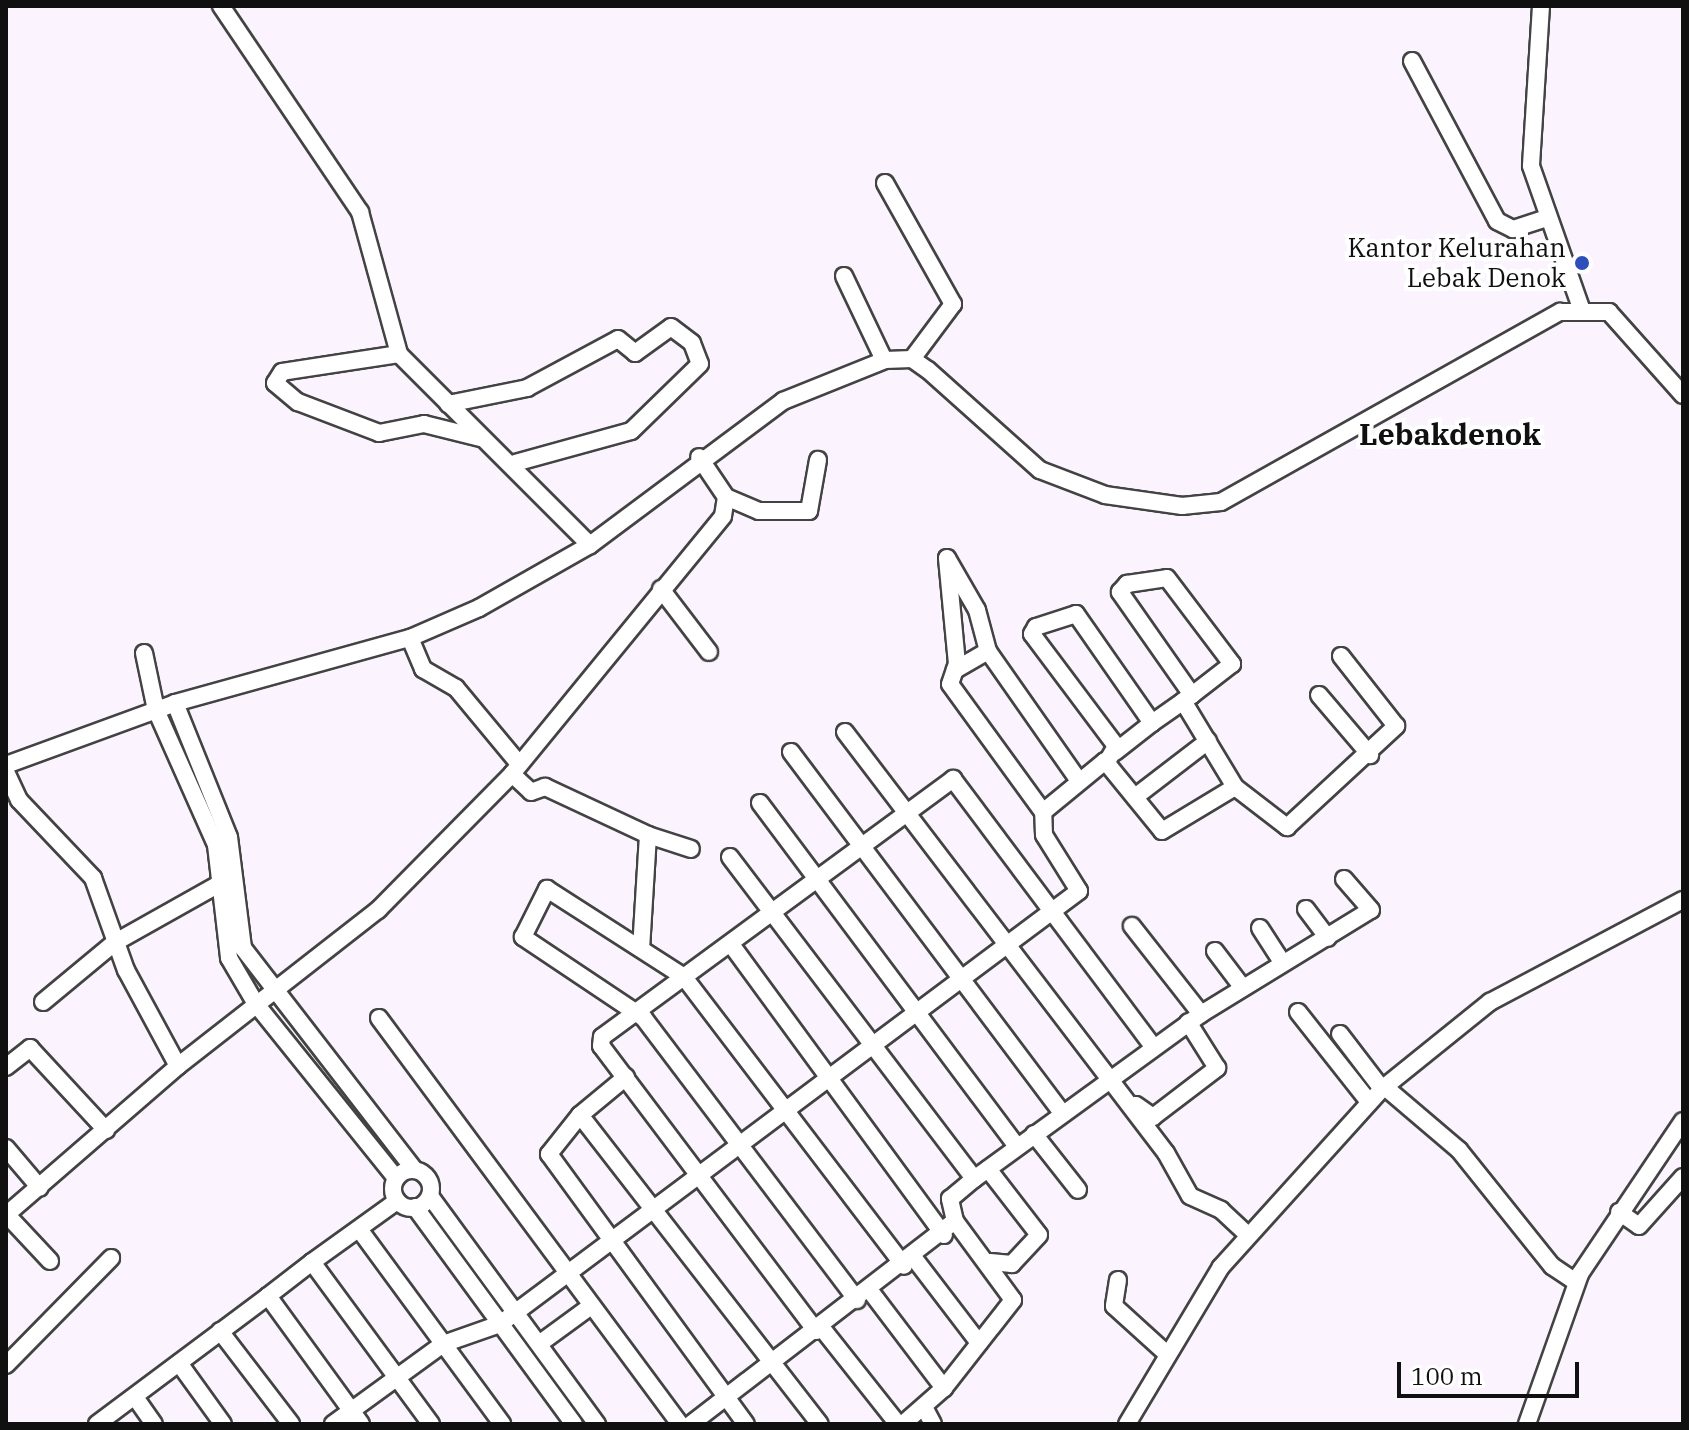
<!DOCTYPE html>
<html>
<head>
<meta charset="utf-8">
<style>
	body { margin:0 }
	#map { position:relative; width:1689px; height:1430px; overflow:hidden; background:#fbf4fe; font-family:"IBM Plex Serif",serif }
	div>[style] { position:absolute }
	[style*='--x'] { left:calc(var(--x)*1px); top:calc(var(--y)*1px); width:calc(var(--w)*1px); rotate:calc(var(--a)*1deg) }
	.roads { filter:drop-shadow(2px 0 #434343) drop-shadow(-2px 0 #434343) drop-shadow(0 2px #434343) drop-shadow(0 -2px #434343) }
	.minor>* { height:16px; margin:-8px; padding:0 8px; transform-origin:8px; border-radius:8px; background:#fff }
	.minor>.ring { margin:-8px; padding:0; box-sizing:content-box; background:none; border:16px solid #fff; border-radius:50% }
	.dots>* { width:22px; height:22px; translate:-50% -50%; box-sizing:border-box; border:4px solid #fff; border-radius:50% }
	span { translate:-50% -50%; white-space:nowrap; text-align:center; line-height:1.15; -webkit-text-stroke:8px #fff; paint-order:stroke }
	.poi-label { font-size:26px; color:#101010 }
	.right { translate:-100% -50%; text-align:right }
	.quarter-label { font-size:30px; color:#101010; font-weight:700 }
	.frame { position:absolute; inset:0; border:8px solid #101010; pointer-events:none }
	.scale { position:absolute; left:1397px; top:1362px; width:182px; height:36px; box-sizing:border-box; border:4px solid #101010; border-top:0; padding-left:10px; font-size:24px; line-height:28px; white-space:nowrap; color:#101010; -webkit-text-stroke:6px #fff; paint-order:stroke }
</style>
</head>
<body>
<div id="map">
	<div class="roads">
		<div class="minor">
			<i style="--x:221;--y:6;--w:249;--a:56"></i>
			<i style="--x:360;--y:212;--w:147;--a:74.6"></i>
			<i style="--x:399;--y:354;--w:270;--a:45"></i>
			<i style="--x:1541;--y:6;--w:160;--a:93.6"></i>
			<i style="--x:1531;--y:166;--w:151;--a:70.6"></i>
			<i style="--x:1412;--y:61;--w:181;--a:62"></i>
			<i style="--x:1497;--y:221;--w:18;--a:27"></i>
			<i style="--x:1513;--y:229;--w:36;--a:-18"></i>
			<i style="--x:885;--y:183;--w:139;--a:60.7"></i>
			<i style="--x:953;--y:304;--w:69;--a:126.7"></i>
			<i style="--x:844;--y:276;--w:93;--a:64.5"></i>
			<i style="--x:399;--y:354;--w:118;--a:171.3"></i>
			<i style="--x:282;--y:372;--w:13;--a:122"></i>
			<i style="--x:275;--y:383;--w:30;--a:40"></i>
			<i style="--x:298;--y:402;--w:87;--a:20.9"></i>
			<i style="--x:379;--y:433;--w:46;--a:-11.3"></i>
			<i style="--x:424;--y:424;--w:58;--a:14"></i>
			<i style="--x:448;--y:404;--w:81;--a:-11.4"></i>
			<i style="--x:527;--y:388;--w:103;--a:-28.3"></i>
			<i style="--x:618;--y:339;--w:22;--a:39"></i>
			<i style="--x:635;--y:353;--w:44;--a:-35.8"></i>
			<i style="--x:671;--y:327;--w:26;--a:37"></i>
			<i style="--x:692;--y:343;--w:22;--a:69"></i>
			<i style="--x:700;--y:364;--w:96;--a:135.8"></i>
			<i style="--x:631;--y:431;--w:120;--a:164.6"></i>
			<i style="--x:726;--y:497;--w:36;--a:23"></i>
			<i style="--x:759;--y:511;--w:50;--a:0"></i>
			<i style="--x:809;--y:511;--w:52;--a:-80"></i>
			<i style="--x:661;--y:589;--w:79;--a:52.7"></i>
			<i style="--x:410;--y:638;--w:34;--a:67"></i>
			<i style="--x:423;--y:669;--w:38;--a:30"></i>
			<i style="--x:456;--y:688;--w:99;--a:50.3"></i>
			<i style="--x:144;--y:653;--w:58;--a:78.1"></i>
			<i style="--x:156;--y:710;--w:148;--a:66"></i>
			<i style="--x:216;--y:845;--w:114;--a:83.4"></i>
			<i style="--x:229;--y:958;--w:53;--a:59.6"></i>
			<i style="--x:256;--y:1004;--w:223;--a:51.2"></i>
			<i style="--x:955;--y:670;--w:38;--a:-30"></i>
			<i style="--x:1319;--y:695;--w:79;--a:49.6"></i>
			<i style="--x:1183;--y:701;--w:100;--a:58.8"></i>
			<i style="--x:175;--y:703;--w:144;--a:68.1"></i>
			<i style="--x:229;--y:837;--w:112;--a:82.8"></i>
			<i style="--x:243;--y:948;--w:279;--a:52.3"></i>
			<i style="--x:1152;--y:723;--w:49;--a:-35"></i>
			<i style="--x:1192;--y:695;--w:126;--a:-125"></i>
			<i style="--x:1120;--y:592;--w:11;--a:-49"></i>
			<i style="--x:1127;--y:584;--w:40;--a:-8.5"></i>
			<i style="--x:1167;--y:578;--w:108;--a:52.9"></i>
			<i style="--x:1232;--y:664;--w:51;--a:142.2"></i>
			<i style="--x:845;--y:732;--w:529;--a:52.68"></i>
			<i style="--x:1166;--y:1153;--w:49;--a:60.8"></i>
			<i style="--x:1190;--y:1196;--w:34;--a:24"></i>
			<i style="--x:1221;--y:1210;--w:37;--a:43"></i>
			<i style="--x:791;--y:752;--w:451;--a:53.1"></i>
			<i style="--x:1108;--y:760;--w:16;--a:-60"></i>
			<i style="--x:1116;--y:746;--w:140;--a:-126.9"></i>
			<i style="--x:1032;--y:634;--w:8;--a:-60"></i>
			<i style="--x:1036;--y:627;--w:42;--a:-18"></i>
			<i style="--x:1076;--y:614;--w:133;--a:55.1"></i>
			<i style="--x:1152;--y:723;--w:47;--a:141.9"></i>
			<i style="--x:6;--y:765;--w:180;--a:-20.1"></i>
			<i style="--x:175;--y:703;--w:244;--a:-15.5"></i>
			<i style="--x:410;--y:638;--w:75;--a:-23.5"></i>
			<i style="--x:479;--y:608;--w:128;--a:-29.6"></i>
			<i style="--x:590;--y:545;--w:241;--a:-36.7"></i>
			<i style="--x:783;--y:401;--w:110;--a:-21.9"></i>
			<i style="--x:885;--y:360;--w:27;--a:-2"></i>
			<i style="--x:912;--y:359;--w:19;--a:35"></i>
			<i style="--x:928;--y:370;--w:150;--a:41.8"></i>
			<i style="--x:1040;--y:470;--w:70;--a:21"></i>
			<i style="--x:1105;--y:495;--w:78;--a:8.1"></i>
			<i style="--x:1182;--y:506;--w:39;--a:-6"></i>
			<i style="--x:1221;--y:502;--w:389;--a:-29.3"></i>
			<i style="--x:1560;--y:312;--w:49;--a:0"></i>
			<i style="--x:1609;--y:312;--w:111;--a:48.3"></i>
			<i style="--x:6;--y:772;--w:31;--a:65"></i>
			<i style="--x:19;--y:800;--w:108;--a:46.5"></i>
			<i style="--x:93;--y:878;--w:98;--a:70.3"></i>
			<i style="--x:126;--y:970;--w:109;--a:61.6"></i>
			<i style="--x:512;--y:774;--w:26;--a:43"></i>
			<i style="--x:531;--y:792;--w:15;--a:-20"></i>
			<i style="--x:545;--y:787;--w:114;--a:25"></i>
			<i style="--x:648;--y:835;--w:113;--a:93.5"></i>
			<i style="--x:1135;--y:797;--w:92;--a:-37.5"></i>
			<i style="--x:760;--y:803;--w:429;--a:53.2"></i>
			<i style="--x:1043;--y:812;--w:158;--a:-126"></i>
			<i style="--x:950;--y:684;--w:21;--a:-71"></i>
			<i style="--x:957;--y:664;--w:106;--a:-95.4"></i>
			<i style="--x:947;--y:558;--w:60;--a:60"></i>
			<i style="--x:977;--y:610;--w:42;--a:75"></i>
			<i style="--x:988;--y:651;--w:159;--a:55"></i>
			<i style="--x:648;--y:835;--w:45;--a:18"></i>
			<i style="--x:730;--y:857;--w:404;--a:52.8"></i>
			<i style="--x:1306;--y:909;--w:36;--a:53"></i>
			<i style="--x:1260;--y:928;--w:40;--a:57.1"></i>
			<i style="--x:733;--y:947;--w:357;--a:53.8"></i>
			<i style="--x:1215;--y:951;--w:46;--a:52.9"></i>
			<i style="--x:43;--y:1002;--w:92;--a:-39.7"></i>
			<i style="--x:114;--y:943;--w:123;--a:-29.3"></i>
			<i style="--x:1298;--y:1012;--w:115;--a:51.7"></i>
			<i style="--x:1201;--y:1014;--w:199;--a:-31.5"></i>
			<i style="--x:1371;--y:910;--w:41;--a:-131.1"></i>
			<i style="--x:379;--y:1018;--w:505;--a:53.45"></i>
			<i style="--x:1340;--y:1034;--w:69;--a:52.6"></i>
			<i style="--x:6;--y:1067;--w:31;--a:-38"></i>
			<i style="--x:30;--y:1048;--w:112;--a:47.2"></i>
			<i style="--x:626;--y:1077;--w:60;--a:140.4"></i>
			<i style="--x:580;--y:1115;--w:391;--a:52.2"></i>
			<i style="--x:1385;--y:1087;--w:97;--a:40.4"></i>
			<i style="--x:1459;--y:1150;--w:149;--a:51.3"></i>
			<i style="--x:1552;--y:1266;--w:29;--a:34"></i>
			<i style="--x:1136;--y:1105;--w:21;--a:35"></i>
			<i style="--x:1153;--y:1117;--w:81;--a:-37.4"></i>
			<i style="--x:1217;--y:1068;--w:54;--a:-122.2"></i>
			<i style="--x:580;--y:1115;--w:50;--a:128.5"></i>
			<i style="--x:549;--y:1154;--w:334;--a:53.9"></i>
			<i style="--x:1034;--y:1134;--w:71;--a:51.8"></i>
			<i style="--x:6;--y:1148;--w:52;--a:49.6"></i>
			<i style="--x:988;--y:1169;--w:83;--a:52.3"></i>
			<i style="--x:1039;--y:1235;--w:40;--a:133"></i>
			<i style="--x:1012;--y:1264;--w:22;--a:-175"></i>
			<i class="ring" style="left:393px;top:1170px;width:22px;height:22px"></i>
			<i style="--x:430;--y:1196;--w:283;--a:53.8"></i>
			<i style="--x:397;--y:1201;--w:105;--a:144.3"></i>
			<i style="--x:312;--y:1262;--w:201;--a:53.7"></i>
			<i style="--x:415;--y:1207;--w:269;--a:53.8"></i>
			<i style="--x:1619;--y:1212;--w:24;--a:35"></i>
			<i style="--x:1639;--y:1226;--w:66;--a:-48.1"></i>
			<i style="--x:6;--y:1215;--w:228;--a:-40.9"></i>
			<i style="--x:178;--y:1066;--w:254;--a:-38"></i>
			<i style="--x:378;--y:910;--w:191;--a:-45.4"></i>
			<i style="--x:512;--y:774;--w:333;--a:-50.7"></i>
			<i style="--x:723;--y:516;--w:19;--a:-81"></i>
			<i style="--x:726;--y:497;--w:48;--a:-124"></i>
			<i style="--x:7;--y:1215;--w:63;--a:46.9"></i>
			<i style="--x:955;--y:1221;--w:23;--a:-103"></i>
			<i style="--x:950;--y:1199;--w:31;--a:-40"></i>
			<i style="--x:974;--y:1179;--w:281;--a:-36"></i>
			<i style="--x:1201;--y:1014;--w:112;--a:-128.1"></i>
			<i style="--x:359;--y:1229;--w:242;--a:53.7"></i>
			<i style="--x:914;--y:1258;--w:107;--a:52.6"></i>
			<i style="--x:312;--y:1262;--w:56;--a:142.3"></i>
			<i style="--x:268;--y:1296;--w:158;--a:54"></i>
			<i style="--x:1118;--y:1280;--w:26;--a:99"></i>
			<i style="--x:1114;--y:1306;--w:72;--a:42.2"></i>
			<i style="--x:871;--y:1292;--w:121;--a:52.8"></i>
			<i style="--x:857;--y:1300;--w:353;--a:-127.1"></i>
			<i style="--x:644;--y:1018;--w:146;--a:-146.2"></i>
			<i style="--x:523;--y:937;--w:54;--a:-63.4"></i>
			<i style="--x:547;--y:889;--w:163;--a:32.7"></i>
			<i style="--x:684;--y:977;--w:363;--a:52.7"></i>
			<i style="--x:821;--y:1327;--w:124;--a:51.6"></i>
			<i style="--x:220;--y:1331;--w:117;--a:52.6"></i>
			<i style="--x:816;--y:1331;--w:357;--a:-127"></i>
			<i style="--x:601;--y:1046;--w:9;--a:-84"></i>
			<i style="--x:602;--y:1037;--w:436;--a:-36.3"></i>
			<i style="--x:953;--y:779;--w:332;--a:53.2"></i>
			<i style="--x:539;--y:1344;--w:64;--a:-36.2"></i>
			<i style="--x:179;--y:1363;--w:75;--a:54.2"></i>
			<i style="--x:6;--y:1365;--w:150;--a:-45.5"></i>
			<i style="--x:135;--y:1397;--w:33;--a:55"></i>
			<i style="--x:924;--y:1407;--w:19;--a:62"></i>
			<i style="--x:97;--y:1424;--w:214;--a:-36.8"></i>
			<i style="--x:333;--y:1424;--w:136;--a:-36"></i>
			<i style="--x:443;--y:1344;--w:60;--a:-19.3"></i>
			<i style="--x:500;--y:1324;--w:723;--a:-36.79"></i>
			<i style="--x:1079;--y:891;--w:66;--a:-122"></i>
			<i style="--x:1044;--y:835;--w:23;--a:-92"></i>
			<i style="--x:1043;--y:812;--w:80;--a:-39.4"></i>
			<i style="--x:1105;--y:761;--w:90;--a:50.8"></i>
			<i style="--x:1162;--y:831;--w:85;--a:-31.1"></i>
			<i style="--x:1235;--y:787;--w:66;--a:37.6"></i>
			<i style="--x:1287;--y:827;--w:149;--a:-42.8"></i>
			<i style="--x:1396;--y:726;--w:89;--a:-128.2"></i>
			<i style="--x:691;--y:1424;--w:333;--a:-37.6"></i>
			<i style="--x:955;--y:1221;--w:98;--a:53.7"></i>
			<i style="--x:1013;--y:1300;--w:112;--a:128.1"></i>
			<i style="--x:944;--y:1388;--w:55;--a:138.7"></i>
			<i style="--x:1127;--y:1424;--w:183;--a:-59.1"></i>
			<i style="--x:1221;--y:1267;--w:240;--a:-47.9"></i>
			<i style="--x:1382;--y:1089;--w:139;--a:-38.9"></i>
			<i style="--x:1490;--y:1002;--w:218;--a:-27.9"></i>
			<i style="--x:1527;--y:1424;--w:159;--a:-70.5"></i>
			<i style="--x:1580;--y:1274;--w:184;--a:-56.1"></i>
		</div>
	</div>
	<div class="dots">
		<i style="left:1582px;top:263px;background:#2e4ebb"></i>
	</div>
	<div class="poi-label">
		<span class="right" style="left:1566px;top:263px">Kantor Kelurahan<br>Lebak Denok</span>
	</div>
	<div class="quarter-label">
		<span style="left:1450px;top:434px">Lebakdenok</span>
	</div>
	<div class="frame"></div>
	<div class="scale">100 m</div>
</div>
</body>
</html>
